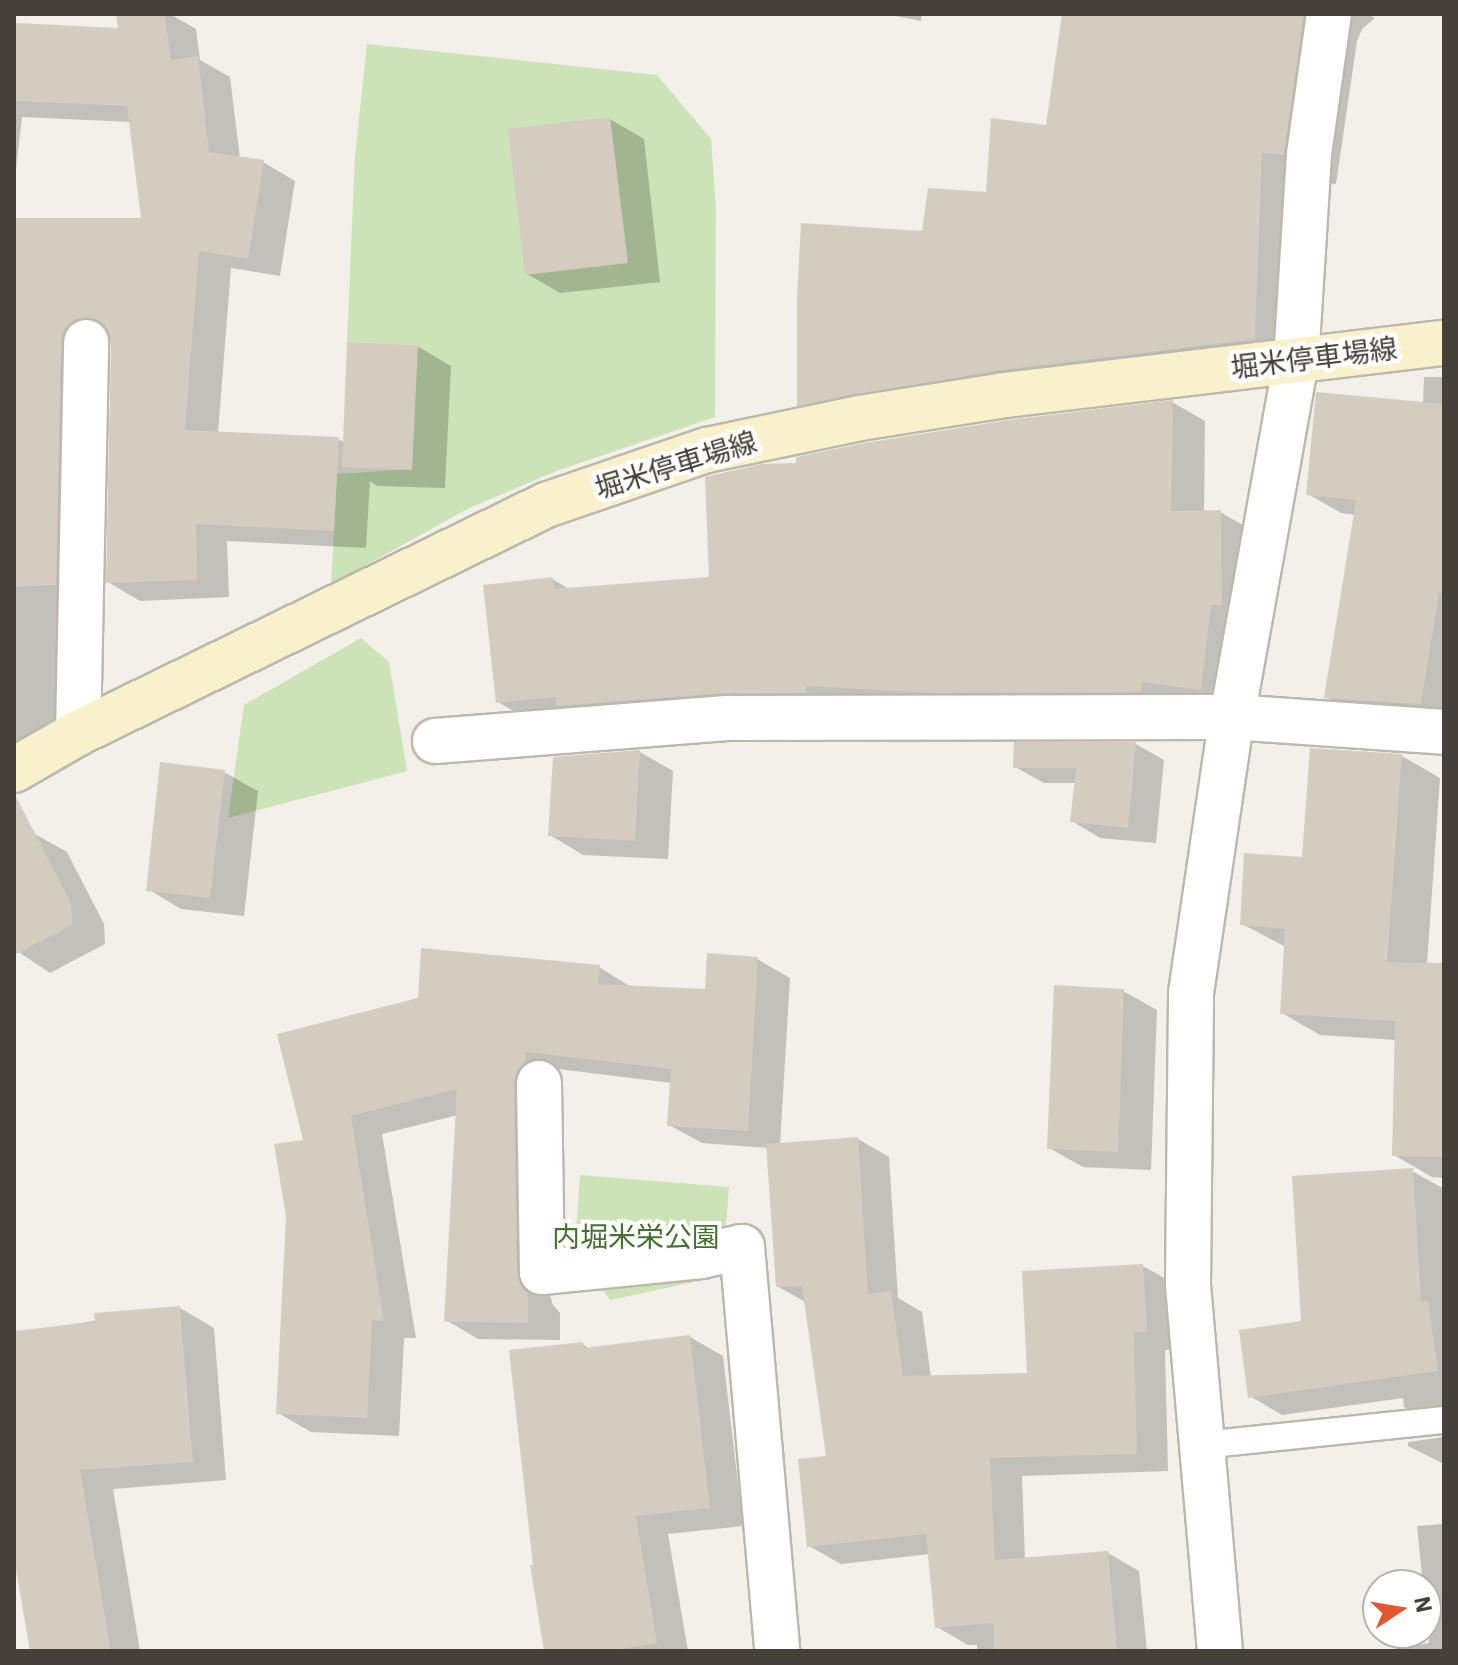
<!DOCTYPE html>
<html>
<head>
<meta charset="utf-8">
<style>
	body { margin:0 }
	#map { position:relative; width:1458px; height:1665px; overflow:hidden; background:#f2f0e9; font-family:"IBM Plex Sans","Noto Sans JP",sans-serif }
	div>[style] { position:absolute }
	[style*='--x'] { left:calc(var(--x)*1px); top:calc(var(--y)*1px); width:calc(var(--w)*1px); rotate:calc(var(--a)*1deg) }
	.green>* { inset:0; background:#cbe3b6 }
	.shadow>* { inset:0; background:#0003 }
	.building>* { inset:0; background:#d3ccbf }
	.roads { filter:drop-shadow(2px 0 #bdb8ac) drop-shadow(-2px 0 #bdb8ac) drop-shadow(0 2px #bdb8ac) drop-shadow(0 -2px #bdb8ac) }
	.lane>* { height:26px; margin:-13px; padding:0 13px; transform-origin:13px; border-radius:13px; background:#fff }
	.street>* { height:44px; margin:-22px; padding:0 22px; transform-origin:22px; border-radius:22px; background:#fff }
	.secondary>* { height:44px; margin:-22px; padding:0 22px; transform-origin:22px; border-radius:22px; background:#f9f1cc }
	span { translate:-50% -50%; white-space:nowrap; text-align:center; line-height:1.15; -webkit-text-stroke:8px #fff; paint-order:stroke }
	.street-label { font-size:28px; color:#454138 }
	.park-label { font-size:28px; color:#457131 }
	.frame { position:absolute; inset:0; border:16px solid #454138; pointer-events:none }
	.north { position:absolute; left:1362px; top:1569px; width:80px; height:80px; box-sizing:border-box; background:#fff; border:2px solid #b5b3af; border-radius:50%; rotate:78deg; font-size:22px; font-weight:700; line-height:32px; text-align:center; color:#454138 }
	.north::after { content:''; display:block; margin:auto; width:28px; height:36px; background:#e4562e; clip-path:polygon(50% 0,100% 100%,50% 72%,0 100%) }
</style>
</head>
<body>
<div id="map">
	<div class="green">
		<i style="clip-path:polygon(367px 44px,657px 75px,711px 139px,716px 209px,715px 417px,559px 470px,467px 509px,331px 585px,337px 474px,412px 469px,417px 345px,347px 342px,355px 156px)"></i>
		<i style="clip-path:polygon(361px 638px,389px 662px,407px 771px,228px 818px,244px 705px)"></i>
		<i style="clip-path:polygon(580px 1175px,729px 1187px,722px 1276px,610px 1300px,575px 1250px)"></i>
	</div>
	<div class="shadow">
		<i style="clip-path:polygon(133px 14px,170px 14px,196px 29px,200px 60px,230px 77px,240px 159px,263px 162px,295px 181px,280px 276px,231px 268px,218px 433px,338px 439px,345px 443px,417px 346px,451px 366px,445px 488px,377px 486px,370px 481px,366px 548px,227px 541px,229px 597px,140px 601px,108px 582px,112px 337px,106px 338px,85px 737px,14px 757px,14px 220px,144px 220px,131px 122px,22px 117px,14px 186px,14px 46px,120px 30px)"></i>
		<i style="clip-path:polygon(885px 14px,922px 14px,921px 21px)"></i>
		<i style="clip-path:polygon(1064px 14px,1368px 14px,1375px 18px,1362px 29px,1357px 41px,1336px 184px,1314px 182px,1307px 369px,852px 435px,799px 404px,924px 233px,988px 194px,1048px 127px)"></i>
		<i style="clip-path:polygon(610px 119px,644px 139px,660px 282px,560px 293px,527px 274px)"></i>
		<i style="clip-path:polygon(1424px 377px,1444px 377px,1444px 723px,1360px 717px,1326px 697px,1356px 515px,1341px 513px,1308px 494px,1423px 404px)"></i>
		<i style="clip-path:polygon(1172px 402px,1205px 421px,1204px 513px,1220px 512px,1253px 531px,1234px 707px,531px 721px,498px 702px,552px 579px,571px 590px,711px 579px,798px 465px)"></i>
		<i style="clip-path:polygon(1136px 744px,1164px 760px,1156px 843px,1100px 838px,1072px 821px,1076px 783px,1044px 783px,1015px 767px)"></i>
		<i style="clip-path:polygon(640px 752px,673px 771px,668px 859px,583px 855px,550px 835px)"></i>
		<i style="clip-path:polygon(1402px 756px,1440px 778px,1427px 964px,1444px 965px,1444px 1178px,1432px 1177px,1394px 1155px,1397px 1040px,1320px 1035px,1282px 1013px,1286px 947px,1242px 924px)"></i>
		<i style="clip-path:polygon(224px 772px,258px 791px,244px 916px,181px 909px,148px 889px)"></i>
		<i style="clip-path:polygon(33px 833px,67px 852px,104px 924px,105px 944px,50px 973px,14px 949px,14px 843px)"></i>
		<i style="clip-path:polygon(757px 959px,790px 978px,780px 1145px,858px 1139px,889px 1157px,898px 1298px,922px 1312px,931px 1378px,1030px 1375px,1143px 1266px,1175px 1284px,1178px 1349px,1165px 1350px,1168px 1471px,1022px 1476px,1025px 1560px,1108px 1553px,1139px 1571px,1147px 1651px,977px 1651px,977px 1645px,968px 1645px,937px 1627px,930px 1554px,841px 1564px,809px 1546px,828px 1457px,807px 1303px,777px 1286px,769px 1148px,702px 1143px,669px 1125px,672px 1083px,558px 1069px,549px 1292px,553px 1305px,560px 1313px,560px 1340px,478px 1339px,446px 1320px,458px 1115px,382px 1134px,416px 1338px,404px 1338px,399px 1436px,311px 1432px,278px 1413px,305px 1141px,599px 967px,631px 987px,707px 992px)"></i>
		<i style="clip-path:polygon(1123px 991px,1157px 1010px,1151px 1170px,1083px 1167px,1049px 1148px)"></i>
		<i style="clip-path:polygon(1412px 1171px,1444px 1189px,1444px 1424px,1436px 1425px,1404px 1407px,1403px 1398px,1282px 1415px,1250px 1396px)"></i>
		<i style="clip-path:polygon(180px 1308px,214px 1328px,226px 1480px,113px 1489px,140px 1651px,32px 1651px,14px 1546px,14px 1333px)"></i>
		<i style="clip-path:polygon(690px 1337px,723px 1356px,743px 1526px,668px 1534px,688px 1651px,546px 1651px,536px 1566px,582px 1344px,590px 1349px)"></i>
		<i style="clip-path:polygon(1444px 1437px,1444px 1464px,1408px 1446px,1408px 1442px)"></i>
		<i style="clip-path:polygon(1444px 1524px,1444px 1651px,1381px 1651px,1429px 1643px,1426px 1585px,1423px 1585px,1417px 1526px)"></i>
	</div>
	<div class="building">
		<i style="clip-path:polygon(116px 14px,165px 14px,171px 60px,198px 56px,209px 152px,264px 160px,248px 259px,199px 251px,185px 430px,339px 437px,334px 531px,196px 524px,197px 580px,106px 583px,111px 343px,108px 331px,100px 321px,86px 317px,73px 321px,65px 328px,61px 341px,56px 585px,14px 587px,14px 218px,141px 218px,127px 106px,14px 101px,16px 23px,118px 28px)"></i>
		<i style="clip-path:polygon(1062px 14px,1304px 14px,1284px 155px,1262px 153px,1255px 339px,1001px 370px,797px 406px,797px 298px,801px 223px,922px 231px,928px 188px,986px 192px,991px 118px,1046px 125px)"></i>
		<i style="clip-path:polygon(610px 117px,628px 263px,525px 275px,508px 129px)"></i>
		<i style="clip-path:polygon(347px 342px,418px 345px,412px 470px,342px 467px)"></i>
		<i style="clip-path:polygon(1316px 392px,1444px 404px,1444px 594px,1439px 593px,1421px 704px,1324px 698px,1356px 500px,1306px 495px)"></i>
		<i style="clip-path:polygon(1173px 400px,1171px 511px,1221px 510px,1222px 605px,1211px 605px,1201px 690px,1142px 682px,1141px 692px,934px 693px,806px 686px,806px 693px,725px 693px,556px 706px,556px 697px,496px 703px,483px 585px,553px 577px,554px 589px,709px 577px,705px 477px,762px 464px,796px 463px,796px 457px,865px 443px,1008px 420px)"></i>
		<i style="clip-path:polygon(1014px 742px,1136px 742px,1128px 828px,1070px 822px,1076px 768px,1013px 768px)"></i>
		<i style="clip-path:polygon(1310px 748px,1402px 754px,1387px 962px,1444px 963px,1444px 1157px,1392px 1156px,1395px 1021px,1280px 1014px,1285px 929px,1240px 925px,1244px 853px,1302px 857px)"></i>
		<i style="clip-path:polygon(640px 750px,635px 841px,548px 836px,553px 757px)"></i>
		<i style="clip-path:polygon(160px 762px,225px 770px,210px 898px,146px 891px)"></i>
		<i style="clip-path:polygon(15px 795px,71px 903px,72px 925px,14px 955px)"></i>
		<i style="clip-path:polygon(421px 948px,600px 965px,598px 984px,705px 989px,707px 953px,758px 957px,748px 1131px,667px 1126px,671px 1069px,526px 1052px,525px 1063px,517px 1072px,514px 1083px,517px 1272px,521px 1285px,528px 1292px,528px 1323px,444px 1322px,457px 1089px,351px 1116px,384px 1321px,372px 1320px,367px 1418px,276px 1414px,286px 1217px,274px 1144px,303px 1140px,277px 1034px,418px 998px)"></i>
		<i style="clip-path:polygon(1054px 985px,1124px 989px,1118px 1152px,1047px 1149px)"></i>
		<i style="clip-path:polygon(858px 1137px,868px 1294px,891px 1291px,903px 1376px,1027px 1373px,1022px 1271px,1143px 1264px,1147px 1332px,1134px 1332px,1137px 1454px,990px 1458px,995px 1560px,1108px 1551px,1117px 1651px,994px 1651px,993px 1623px,935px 1628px,926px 1534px,807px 1547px,798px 1459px,826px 1456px,802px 1286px,776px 1287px,766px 1144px)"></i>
		<i style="clip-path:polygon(1413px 1168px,1421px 1302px,1428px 1301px,1438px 1371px,1248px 1398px,1239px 1330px,1301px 1321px,1292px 1176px)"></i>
		<i style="clip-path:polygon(180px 1306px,193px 1462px,80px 1470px,111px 1651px,30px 1651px,14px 1558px,14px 1331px,95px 1322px,94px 1313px)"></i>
		<i style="clip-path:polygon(690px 1335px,710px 1508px,636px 1516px,657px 1643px,609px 1651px,544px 1651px,530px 1565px,533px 1565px,509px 1350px,583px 1342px,583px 1348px)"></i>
	</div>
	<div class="roads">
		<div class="lane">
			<i style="--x:1202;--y:1445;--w:243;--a:-5.9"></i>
		</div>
		<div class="street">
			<i style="--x:78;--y:733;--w:391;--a:-88.8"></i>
			<i style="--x:435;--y:741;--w:293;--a:-4.5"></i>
			<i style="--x:727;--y:718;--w:505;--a:-0.11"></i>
			<i style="--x:1232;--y:717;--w:213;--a:4"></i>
			<i style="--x:539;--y:1083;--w:189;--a:89.1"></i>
			<i style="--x:542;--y:1272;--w:160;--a:-5.7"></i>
			<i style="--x:701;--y:1256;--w:42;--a:-12.4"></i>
			<i style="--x:742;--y:1247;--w:406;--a:85"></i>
			<i style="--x:1220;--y:1651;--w:368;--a:-95"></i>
			<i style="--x:1188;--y:1284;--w:291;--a:-89.4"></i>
			<i style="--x:1191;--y:993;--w:279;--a:-81.6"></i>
			<i style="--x:1232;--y:717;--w:362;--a:-79.8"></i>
			<i style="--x:1296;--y:361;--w:207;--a:-86.4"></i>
			<i style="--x:1309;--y:154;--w:141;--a:-81.9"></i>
		</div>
		<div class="secondary">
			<i style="--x:14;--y:770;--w:74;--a:-30"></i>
			<i style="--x:78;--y:733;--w:521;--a:-25.97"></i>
			<i style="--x:546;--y:505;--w:170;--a:-18.9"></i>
			<i style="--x:707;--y:450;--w:156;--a:-11.8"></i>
			<i style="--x:860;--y:418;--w:147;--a:-9"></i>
			<i style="--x:1005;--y:395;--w:442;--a:-6.8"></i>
		</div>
	</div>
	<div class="street-label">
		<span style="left:1314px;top:358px;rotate:-7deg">堀米停車場線</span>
		<span style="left:676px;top:465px;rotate:-17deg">堀米停車場線</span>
	</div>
	<div class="park-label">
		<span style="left:636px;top:1237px">内堀米栄公園</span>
	</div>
	<div class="frame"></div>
	<div class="north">N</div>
</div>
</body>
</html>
